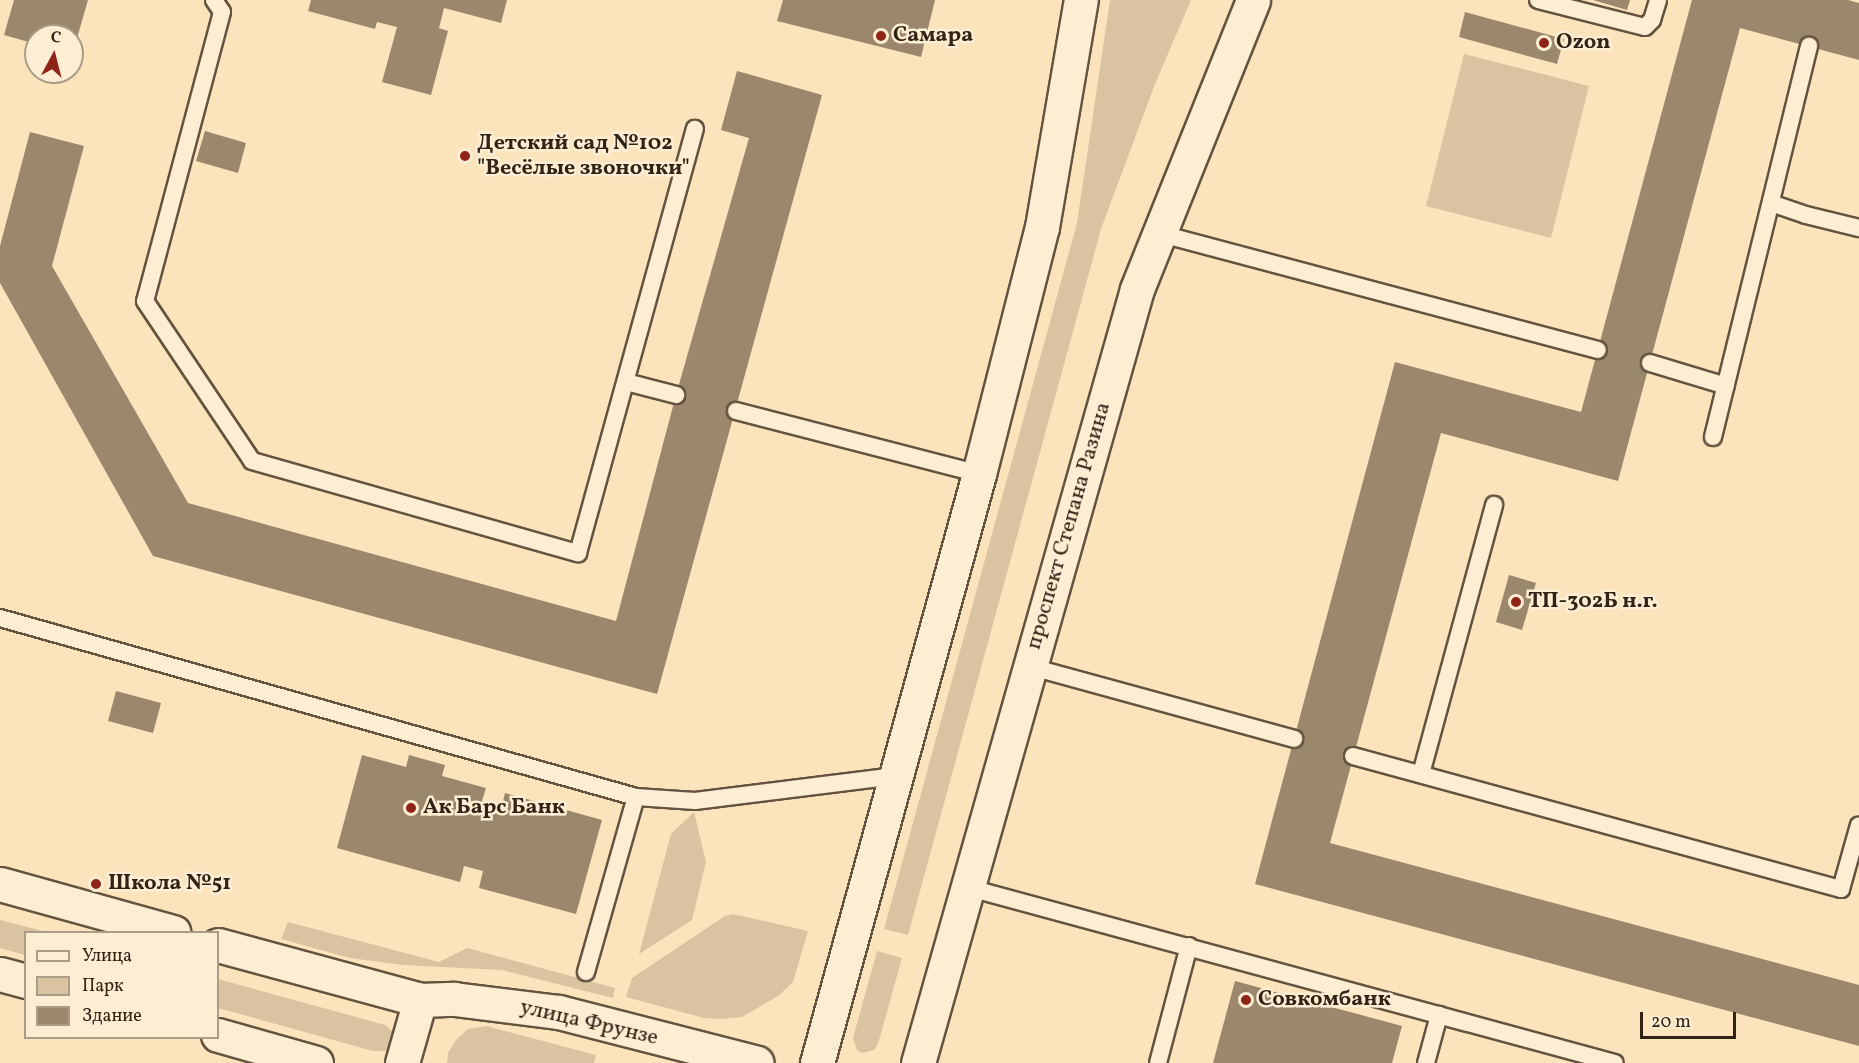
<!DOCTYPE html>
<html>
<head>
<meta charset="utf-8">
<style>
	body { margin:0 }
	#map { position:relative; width:1859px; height:1063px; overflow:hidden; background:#fbe4bc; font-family:Vollkorn,serif }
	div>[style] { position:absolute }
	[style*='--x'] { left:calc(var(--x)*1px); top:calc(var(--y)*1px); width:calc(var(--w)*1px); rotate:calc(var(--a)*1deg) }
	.green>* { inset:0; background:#d9c3a0 }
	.building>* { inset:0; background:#9a876c }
	.roads { filter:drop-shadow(2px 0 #64533f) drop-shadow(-2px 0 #64533f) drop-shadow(0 2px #64533f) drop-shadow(0 -2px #64533f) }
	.service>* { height:16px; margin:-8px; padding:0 8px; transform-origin:8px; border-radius:8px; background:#fcedd3 }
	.secondary>* { height:33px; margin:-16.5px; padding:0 16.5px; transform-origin:16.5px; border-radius:16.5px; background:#fcedd3 }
	.dots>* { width:16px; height:16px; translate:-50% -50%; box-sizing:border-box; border:3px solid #fcedd3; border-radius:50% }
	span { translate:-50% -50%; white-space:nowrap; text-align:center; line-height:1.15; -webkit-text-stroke:5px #fcedd3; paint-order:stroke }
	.poi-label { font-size:22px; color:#312315; font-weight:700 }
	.left { translate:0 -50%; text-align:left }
	.street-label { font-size:22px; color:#312315 }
	.legend { position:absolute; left:24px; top:931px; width:195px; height:108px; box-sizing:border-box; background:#fcedd3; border:2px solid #ab9c87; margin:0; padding:8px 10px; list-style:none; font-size:18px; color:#312315 }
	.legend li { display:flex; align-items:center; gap:12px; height:30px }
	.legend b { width:30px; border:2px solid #ab9c87 }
	.north { position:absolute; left:24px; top:24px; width:60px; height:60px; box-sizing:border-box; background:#fcedd3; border:2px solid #ab9c87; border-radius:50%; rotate:7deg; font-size:16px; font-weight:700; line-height:24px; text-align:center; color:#312315 }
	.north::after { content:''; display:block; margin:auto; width:21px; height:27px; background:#8f2418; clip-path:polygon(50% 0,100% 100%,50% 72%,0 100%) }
	.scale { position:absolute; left:1640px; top:1012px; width:96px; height:27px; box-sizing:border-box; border:3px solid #312315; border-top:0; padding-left:8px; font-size:18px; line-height:21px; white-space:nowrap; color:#312315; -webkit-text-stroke:4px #fcedd3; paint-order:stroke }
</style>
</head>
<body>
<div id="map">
	<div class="green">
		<i style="clip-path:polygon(1110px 0,1191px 0,1155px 84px,1101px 229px,908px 935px,884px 929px,1077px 223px)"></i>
		<i style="clip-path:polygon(1464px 54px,1589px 86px,1551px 238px,1426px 206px)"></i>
		<i style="clip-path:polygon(694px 812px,706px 862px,692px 920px,639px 954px,671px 834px)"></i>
		<i style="clip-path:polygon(733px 914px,808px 931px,793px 982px,778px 996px,742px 1017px,720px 1019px,704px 1018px,626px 997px,632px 978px,725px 916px)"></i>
		<i style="clip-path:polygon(0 920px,47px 932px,26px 932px,25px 955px,0 948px)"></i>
		<i style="clip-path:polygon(288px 922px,439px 962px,467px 948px,615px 988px,613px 998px,502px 970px,403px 965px,350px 958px,281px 939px)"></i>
		<i style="clip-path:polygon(877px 951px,902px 958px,878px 1044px,874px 1050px,862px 1053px,857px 1050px,853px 1038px)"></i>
		<i style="clip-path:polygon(218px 979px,385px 1025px,393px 1032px,394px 1040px,391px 1048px,384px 1051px,373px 1051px,218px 1008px)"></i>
		<i style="clip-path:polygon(486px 1026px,596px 1055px,594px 1063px,447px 1063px,448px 1053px,456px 1040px,468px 1029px)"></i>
	</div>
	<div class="building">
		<i style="clip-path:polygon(14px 0,88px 0,73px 52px,72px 36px,36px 36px,36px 44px,4px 35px)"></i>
		<i style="clip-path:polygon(311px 0,507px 0,501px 23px,444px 8px,439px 28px,448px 31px,431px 95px,382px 82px,397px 27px,377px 22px,375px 29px,308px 11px)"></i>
		<i style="clip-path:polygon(783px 0,935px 0,921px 57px,777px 21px)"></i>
		<i style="clip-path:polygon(1593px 0,1630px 0,1627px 10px)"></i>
		<i style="clip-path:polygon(1692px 0,1848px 0,1859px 3px,1859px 60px,1740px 28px,1618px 481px,1441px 433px,1330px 843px,1859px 985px,1859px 1046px,1255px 884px,1395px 362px,1581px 412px)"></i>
		<i style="clip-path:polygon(1465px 12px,1564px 39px,1557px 64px,1459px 37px)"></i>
		<i style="clip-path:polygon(737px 71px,822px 95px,657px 694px,153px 556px,0 283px,0 246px,30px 132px,84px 146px,52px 266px,188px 503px,616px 621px,676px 395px,749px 138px,721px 130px)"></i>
		<i style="clip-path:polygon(205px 131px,246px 143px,238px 173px,196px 161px)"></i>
		<i style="clip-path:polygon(1509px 575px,1536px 583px,1522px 630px,1496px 622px)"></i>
		<i style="clip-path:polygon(116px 691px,161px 703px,153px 733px,108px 721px)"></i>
		<i style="clip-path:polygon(362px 755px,406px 767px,409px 755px,445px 765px,442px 776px,486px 788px,481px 804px,501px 810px,505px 793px,602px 820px,576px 914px,479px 888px,483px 871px,464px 866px,460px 882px,337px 848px)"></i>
		<i style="clip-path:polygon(1235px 981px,1402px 1026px,1392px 1063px,1213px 1063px)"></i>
	</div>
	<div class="roads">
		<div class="service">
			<i style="--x:214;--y:0;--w:14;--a:56"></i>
			<i style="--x:222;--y:12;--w:299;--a:104.9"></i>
			<i style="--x:145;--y:301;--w:192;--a:56.2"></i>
			<i style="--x:252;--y:461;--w:339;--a:15.8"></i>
			<i style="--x:578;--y:553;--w:440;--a:-74.6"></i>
			<i style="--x:1538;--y:0;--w:110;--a:14.2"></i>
			<i style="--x:1645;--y:27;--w:10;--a:-45"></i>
			<i style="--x:1652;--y:20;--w:21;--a:-73"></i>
			<i style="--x:1771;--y:203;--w:37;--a:19"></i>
			<i style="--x:1806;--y:215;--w:55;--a:13.8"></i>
			<i style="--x:1158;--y:233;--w:455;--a:14.9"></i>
			<i style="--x:1650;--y:363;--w:79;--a:16.8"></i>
			<i style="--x:626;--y:382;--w:52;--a:14.6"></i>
			<i style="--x:736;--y:411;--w:251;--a:14.5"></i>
			<i style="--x:1713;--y:437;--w:403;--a:-76.2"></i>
			<i style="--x:0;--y:618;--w:661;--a:15.72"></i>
			<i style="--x:636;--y:797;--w:59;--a:3.9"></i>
			<i style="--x:695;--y:801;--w:204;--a:-7.1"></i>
			<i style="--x:1028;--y:666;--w:276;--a:15.3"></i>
			<i style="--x:1353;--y:756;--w:506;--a:15.25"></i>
			<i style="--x:1841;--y:889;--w:66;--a:-74.3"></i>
			<i style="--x:1421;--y:774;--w:279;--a:-74.8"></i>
			<i style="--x:966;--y:887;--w:672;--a:15.17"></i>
			<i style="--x:586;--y:972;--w:182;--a:-74.1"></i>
			<i style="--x:1158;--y:1063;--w:121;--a:-75.2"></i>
			<i style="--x:1426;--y:1063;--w:50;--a:-74.8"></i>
		</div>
		<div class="secondary">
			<i style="--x:0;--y:884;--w:180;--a:15.5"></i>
			<i style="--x:218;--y:945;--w:209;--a:15.2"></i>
			<i style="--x:420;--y:1000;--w:34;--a:-2"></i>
			<i style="--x:454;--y:999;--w:106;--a:7.1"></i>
			<i style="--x:559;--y:1012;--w:204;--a:14.4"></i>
			<i style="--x:0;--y:974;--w:27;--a:15"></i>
			<i style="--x:218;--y:1035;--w:102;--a:15.9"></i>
			<i style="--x:402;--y:1063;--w:66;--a:-74.1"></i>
			<i style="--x:817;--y:1063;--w:611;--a:-74.62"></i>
			<i style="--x:979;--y:474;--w:255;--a:-75.7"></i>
			<i style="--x:1042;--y:227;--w:230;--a:-80.3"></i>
			<i style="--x:918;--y:1063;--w:804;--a:-74.2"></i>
			<i style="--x:1137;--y:289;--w:311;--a:-68.1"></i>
		</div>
	</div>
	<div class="dots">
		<i style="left:881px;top:36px;background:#8f2418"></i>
		<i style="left:1544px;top:43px;background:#8f2418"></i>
		<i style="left:465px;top:156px;background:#8f2418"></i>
		<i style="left:1516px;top:602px;background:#8f2418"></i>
		<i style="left:411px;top:808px;background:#8f2418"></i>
		<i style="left:96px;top:884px;background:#8f2418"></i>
		<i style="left:1246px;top:1000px;background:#8f2418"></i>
	</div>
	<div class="poi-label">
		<span class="left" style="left:893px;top:36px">Самара</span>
		<span class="left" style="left:1556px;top:43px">Ozon</span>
		<span class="left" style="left:477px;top:156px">Детский сад №102<br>"Весёлые звоночки"</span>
		<span class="left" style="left:1528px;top:602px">ТП-302Б н.г.</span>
		<span class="left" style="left:423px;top:808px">Ак Барс Банк</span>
		<span class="left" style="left:108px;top:884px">Школа №51</span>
		<span class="left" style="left:1258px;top:1000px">Совкомбанк</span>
	</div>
	<div class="street-label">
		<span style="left:1069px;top:526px;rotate:-74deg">проспект Степана Разина</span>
		<span style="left:589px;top:1023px;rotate:13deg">улица Фрунзе</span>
	</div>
	<ul class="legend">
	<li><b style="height:8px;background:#fcedd3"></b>Улица</li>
	<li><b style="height:16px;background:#d9c3a0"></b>Парк</li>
	<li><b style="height:16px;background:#9a876c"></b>Здание</li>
	</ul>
	<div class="north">С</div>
	<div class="scale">20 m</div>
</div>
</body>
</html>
